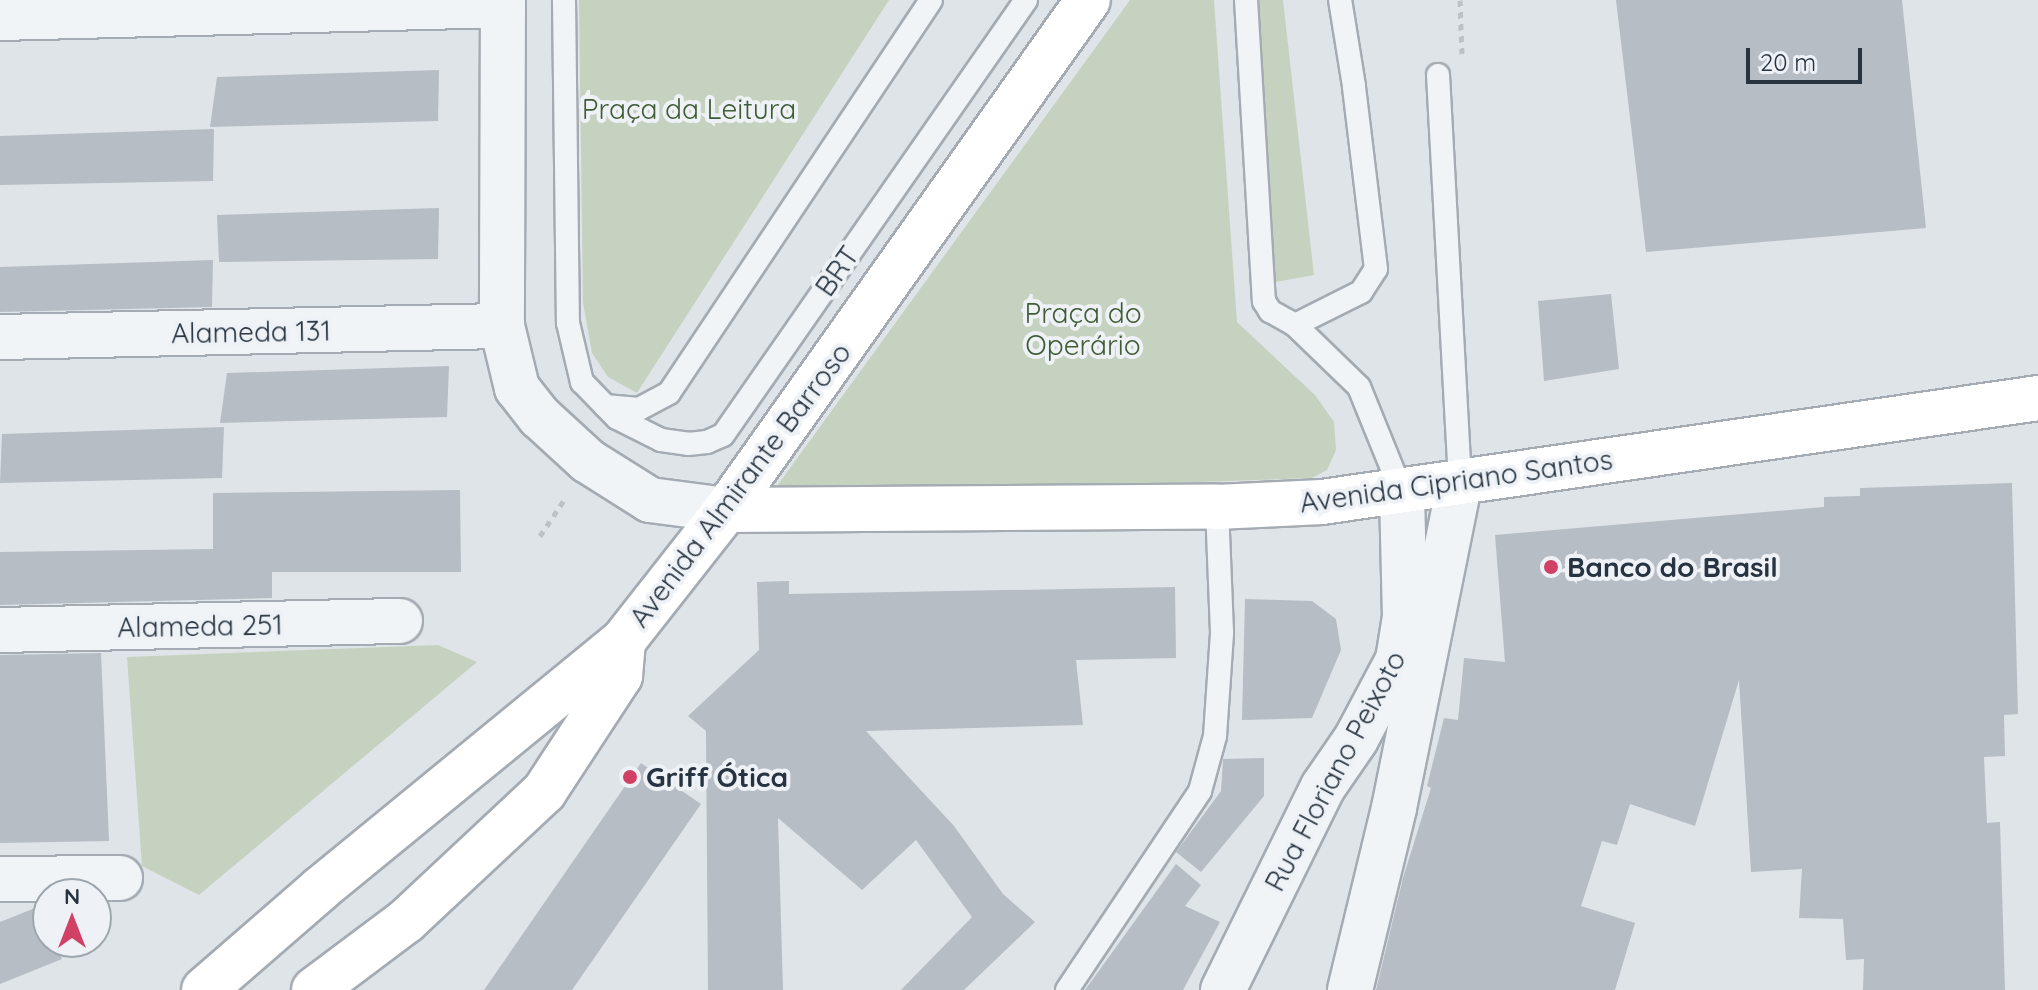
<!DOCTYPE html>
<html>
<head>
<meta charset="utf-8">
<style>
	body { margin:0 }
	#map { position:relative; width:2038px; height:990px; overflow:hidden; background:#dfe4e8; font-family:Quicksand,sans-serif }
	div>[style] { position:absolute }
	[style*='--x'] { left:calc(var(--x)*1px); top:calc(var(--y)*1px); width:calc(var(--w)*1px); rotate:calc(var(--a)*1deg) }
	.green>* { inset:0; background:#c6d2c0 }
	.building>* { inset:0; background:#b6bdc5 }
	.path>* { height:5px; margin-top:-2.5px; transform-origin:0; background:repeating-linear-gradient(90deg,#bcc2c7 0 6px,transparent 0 12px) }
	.roads { filter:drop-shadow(2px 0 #a4abb2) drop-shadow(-2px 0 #a4abb2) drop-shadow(0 2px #a4abb2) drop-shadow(0 -2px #a4abb2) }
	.service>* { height:22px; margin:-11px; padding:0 11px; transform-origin:11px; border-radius:11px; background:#f1f4f7 }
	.minor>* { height:44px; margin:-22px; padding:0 22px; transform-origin:22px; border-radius:22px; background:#f1f4f7 }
	.tertiary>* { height:44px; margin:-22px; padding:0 22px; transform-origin:22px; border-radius:22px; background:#f1f4f7 }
	.primary>* { height:44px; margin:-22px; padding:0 22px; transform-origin:22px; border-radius:22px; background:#fff }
	.dots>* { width:22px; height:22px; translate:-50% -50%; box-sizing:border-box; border:4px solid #eef2f6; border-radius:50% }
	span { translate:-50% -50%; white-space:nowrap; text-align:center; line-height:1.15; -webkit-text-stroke:8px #eef2f6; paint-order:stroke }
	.park-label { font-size:28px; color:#405c34 }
	.street-label { font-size:28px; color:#273340 }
	.poi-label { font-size:28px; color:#273340; font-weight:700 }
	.left { translate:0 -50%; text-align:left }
	.north { position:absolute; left:32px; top:878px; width:80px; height:80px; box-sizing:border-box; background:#eef2f6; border:2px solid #9ea6ad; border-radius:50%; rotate:0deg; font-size:22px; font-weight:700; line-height:32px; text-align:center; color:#273340 }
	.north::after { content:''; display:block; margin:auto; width:28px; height:36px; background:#d14165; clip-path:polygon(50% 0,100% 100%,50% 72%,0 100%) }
	.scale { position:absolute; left:1746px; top:48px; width:116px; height:36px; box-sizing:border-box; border:4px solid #273340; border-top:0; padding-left:10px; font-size:24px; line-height:28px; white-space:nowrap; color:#273340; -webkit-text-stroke:6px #eef2f6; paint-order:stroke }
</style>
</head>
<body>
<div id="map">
	<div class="green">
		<i style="clip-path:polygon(579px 0,889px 0,637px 393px,608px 377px,592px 353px,583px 303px)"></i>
		<i style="clip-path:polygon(1130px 0,1214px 0,1237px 322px,1315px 395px,1334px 422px,1336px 450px,1327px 470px,1312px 478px,769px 497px)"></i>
		<i style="clip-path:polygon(1252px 0,1283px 0,1314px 275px,1270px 283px)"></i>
		<i style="clip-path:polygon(438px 645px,477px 662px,199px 895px,142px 866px,127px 657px)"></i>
	</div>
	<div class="building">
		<i style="clip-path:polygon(1616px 0,1902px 0,1926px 228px,1646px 252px)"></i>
		<i style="clip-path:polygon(439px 70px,438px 121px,210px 127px,217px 77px)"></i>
		<i style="clip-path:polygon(214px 129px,213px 181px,0 185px,0 136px)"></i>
		<i style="clip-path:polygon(439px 208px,438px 259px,219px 262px,217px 215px)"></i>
		<i style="clip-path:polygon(213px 260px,212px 307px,0 312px,0 267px)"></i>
		<i style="clip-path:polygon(1611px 294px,1619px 369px,1544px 381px,1538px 301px)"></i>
		<i style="clip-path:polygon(449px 366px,447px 417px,220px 423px,227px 373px)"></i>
		<i style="clip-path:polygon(224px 427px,222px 478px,0 483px,2px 434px)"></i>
		<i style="clip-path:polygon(2012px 483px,2018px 714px,2004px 715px,2005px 756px,1984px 757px,1987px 823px,2000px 822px,2005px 990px,1863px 990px,1864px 959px,1846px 960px,1843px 919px,1799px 918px,1802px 869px,1751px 872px,1739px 680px,1695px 826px,1630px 804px,1617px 845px,1602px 841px,1581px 906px,1635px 923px,1615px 990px,1376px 990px,1403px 878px,1431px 788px,1427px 786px,1444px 718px,1458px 720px,1464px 658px,1505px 662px,1495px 535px,1824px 507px,1824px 497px,1860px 496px,1860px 488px)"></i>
		<i style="clip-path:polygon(460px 490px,461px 572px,272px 572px,272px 598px,0 605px,0 552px,213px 549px,213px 493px)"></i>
		<i style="clip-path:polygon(789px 581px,789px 594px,1175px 587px,1176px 658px,1076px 660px,1083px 725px,866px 731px,954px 826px,1003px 894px,1035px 922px,964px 990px,901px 990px,972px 917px,916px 840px,862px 890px,778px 818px,783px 990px,708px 990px,706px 731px,688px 716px,759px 650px,757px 582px)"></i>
		<i style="clip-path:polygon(1245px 599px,1312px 601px,1336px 619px,1341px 650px,1312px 718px,1242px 720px)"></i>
		<i style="clip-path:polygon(101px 653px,109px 841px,0 843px,0 655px)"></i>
		<i style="clip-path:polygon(1264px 758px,1264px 796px,1201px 872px,1176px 852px,1221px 791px,1223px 759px)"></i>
		<i style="clip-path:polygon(641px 763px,701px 804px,572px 990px,484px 990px)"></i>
		<i style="clip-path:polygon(1176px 864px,1201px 885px,1185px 906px,1220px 922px,1183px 990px,1085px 990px)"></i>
		<i style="clip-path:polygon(40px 906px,48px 925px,48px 942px,55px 942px,62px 959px,0 984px,0 922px)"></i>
	</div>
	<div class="path">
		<i style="--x:1460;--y:0;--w:54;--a:87.9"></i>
		<i style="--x:540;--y:536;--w:47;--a:-56.3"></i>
	</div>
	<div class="roads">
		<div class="service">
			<i style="--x:564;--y:0;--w:323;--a:89.3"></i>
			<i style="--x:568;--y:323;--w:61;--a:76.7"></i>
			<i style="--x:582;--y:382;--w:50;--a:45.8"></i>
			<i style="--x:617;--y:418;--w:49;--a:26.6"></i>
			<i style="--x:661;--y:440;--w:27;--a:8"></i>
			<i style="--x:688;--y:444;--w:19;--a:-6"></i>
			<i style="--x:707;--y:442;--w:17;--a:-24"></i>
			<i style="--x:723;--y:435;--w:530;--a:-55.14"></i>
			<i style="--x:1246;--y:0;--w:302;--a:86.6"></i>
			<i style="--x:1264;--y:301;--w:12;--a:59"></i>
			<i style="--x:1270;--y:311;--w:29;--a:29"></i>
			<i style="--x:1295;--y:325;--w:89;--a:44.1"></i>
			<i style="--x:1359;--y:387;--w:114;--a:67.9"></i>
			<i style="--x:1438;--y:75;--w:407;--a:86.9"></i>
			<i style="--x:1295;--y:325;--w:74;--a:-26.6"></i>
			<i style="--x:1361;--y:292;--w:27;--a:-57"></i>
			<i style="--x:1376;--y:269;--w:184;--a:-96.9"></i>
			<i style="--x:1354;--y:86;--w:87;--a:-99.2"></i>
			<i style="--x:605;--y:406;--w:34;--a:5"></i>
			<i style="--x:639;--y:409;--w:34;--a:-28"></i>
			<i style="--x:669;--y:393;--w:472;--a:-56.3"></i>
			<i style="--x:1067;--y:990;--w:239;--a:-56.2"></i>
			<i style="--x:1200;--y:791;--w:57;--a:-74.7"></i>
			<i style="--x:1215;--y:736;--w:104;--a:-86.1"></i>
			<i style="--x:1222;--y:632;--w:125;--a:-92.3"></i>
		</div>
		<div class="minor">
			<i style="--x:0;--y:18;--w:503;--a:-1.48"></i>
			<i style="--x:0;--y:337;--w:502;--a:-1.26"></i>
			<i style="--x:0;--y:630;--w:400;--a:-1.3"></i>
			<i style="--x:0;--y:879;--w:120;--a:-0.5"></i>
			<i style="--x:1223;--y:990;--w:226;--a:-63.8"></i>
			<i style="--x:1323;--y:787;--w:58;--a:-55.5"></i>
			<i style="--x:1356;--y:739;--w:89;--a:-62"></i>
			<i style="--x:1398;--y:660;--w:44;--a:-80.8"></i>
			<i style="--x:1405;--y:617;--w:124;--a:-91.4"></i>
			<i style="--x:1350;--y:990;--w:187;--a:-76.4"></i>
			<i style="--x:1394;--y:808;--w:334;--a:-78.6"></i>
		</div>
		<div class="tertiary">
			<i style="--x:503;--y:0;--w:326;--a:90.2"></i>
			<i style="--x:502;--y:326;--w:64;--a:76.4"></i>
			<i style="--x:517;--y:388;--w:37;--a:52"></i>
			<i style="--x:540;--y:417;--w:65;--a:42.5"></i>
			<i style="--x:588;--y:461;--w:73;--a:32.2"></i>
			<i style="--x:650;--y:500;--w:77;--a:7.5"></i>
		</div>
		<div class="primary">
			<i style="--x:726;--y:510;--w:491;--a:-0.4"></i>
			<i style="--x:1217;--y:507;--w:105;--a:-2.7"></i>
			<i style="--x:1322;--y:502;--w:724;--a:-8.26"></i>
			<i style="--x:204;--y:990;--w:154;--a:-41"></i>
			<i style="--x:320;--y:889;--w:392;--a:-39.3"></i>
			<i style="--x:623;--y:641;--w:167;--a:-51.8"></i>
			<i style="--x:726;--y:510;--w:625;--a:-54.63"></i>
			<i style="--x:314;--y:990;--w:115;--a:-36.9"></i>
			<i style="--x:406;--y:921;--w:189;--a:-43.1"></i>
			<i style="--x:544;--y:792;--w:139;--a:-56.8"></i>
			<i style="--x:620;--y:676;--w:35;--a:-85"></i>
		</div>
	</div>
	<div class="dots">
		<i style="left:1551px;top:567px;background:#d14165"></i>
		<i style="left:630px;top:777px;background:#d14165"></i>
	</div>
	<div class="park-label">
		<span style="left:689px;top:109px">Praça da Leitura</span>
		<span style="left:1083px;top:329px">Praça do<br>Operário</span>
	</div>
	<div class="street-label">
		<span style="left:837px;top:271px;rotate:-55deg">BRT</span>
		<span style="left:251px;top:332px;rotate:-1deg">Alameda 131</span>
		<span style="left:1456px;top:481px;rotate:-8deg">Avenida Cipriano Santos</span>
		<span style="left:740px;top:485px;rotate:-53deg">Avenida Almirante Barroso</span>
		<span style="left:200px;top:626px;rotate:-1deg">Alameda 251</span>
		<span style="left:1335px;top:771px;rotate:-62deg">Rua Floriano Peixoto</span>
	</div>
	<div class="poi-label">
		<span class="left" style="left:1567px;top:567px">Banco do Brasil</span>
		<span class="left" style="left:646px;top:777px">Griff Ótica</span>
	</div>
	<div class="north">N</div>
	<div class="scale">20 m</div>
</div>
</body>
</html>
